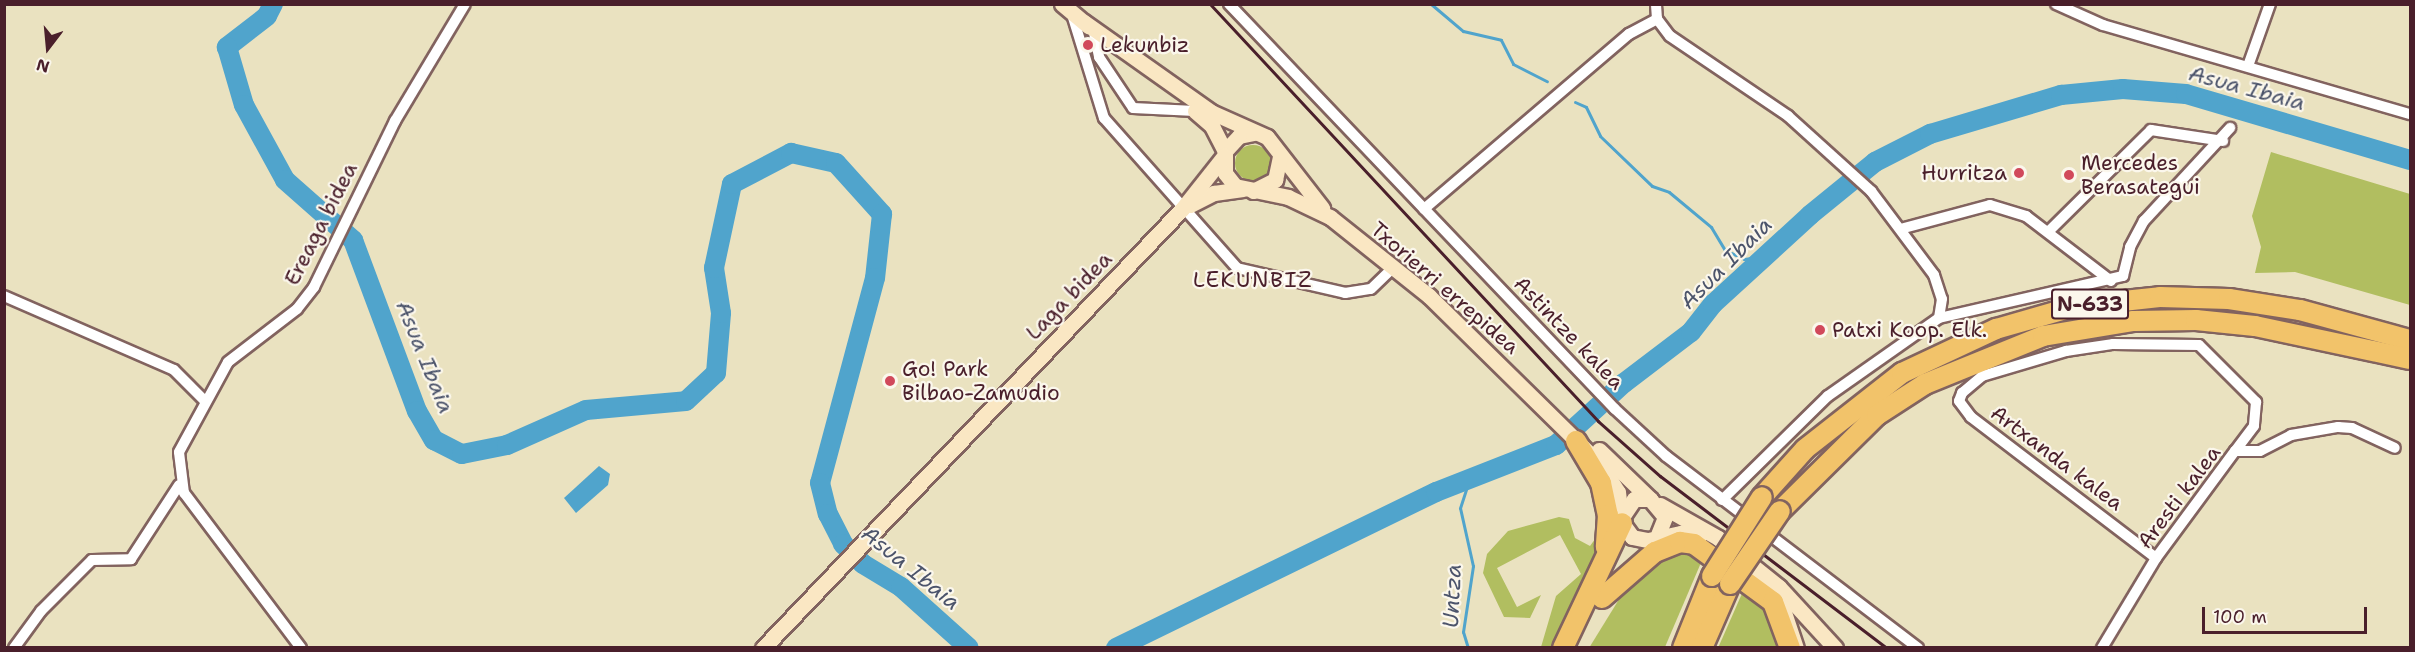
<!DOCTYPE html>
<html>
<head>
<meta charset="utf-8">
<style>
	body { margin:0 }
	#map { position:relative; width:2415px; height:652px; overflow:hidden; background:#eae2c0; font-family:"Shantell Sans",sans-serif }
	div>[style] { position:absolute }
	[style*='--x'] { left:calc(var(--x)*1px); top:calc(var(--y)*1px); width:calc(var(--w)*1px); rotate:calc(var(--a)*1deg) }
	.green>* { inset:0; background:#b1be60 }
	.round { border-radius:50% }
	.water>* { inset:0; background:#50a4cc }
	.stream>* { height:3px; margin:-1.5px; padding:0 1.5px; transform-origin:1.5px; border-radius:1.5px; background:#50a4cc }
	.river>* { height:20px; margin:-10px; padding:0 10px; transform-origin:10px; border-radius:10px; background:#50a4cc }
	.roads { filter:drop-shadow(2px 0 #82635f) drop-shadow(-2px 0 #82635f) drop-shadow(0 2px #82635f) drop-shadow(0 -2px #82635f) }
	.street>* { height:10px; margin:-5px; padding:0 5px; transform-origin:5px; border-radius:5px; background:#fff }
	.secondary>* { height:15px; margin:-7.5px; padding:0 7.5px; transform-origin:7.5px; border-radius:7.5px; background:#fae7c3 }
	.highway>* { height:20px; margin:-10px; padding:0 10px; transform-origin:10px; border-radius:10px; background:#f2c36a }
	.rail>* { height:3px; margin:-1.5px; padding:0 1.5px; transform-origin:1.5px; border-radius:1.5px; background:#4a1f2b }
	.bridges { filter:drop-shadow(2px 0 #82635f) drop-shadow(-2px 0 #82635f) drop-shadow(0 2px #82635f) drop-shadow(0 -2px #82635f) }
	.highway-bridge>* { height:20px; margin:-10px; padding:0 10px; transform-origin:10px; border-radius:10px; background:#f2c36a }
	.dots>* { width:16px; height:16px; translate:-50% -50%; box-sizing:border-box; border:3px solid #fbf7ec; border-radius:50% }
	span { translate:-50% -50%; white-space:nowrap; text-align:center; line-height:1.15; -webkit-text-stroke:4.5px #fbf7ec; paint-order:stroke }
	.shield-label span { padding:2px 4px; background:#fbf7ec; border:2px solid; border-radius:4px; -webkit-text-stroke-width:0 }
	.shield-label { font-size:20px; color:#4a1f2b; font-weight:700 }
	.poi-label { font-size:21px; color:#4a1f2b }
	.left { translate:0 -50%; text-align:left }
	.right { translate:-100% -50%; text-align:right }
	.street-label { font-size:21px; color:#4a1f2b }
	.water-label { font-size:22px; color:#4c546b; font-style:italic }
	.neighbourhood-label { font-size:22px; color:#4a1f2b; letter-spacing:1.5px }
	.frame { position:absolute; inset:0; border:6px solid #4a1f2b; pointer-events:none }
	.north { position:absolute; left:18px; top:18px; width:60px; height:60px; -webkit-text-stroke:4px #fbf7ec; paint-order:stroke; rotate:196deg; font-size:16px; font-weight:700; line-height:24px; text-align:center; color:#4a1f2b }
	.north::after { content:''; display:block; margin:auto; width:21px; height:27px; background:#4a1f2b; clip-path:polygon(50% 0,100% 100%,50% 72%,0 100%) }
	.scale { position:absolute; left:2202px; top:607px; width:165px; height:27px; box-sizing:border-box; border:3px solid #4a1f2b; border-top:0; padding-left:8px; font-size:18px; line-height:21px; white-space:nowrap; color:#4a1f2b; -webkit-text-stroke:4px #fbf7ec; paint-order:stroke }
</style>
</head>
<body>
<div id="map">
	<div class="green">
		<i class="round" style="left:1235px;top:145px;width:36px;height:36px"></i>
		<i style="clip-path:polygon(2271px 152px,2410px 194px,2410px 305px,2295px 272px,2255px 273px,2261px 247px,2252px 216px)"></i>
		<i style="clip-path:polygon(1559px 517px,1569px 519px,1575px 538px,1590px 546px,1611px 517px,1613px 527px,1557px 647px,1541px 647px,1556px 596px,1581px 574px,1560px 535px,1497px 568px,1517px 607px,1541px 595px,1530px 618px,1504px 617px,1483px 573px,1487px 554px,1508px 531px)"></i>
		<i style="clip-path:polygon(1686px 549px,1703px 558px,1665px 647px,1589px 648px,1626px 588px,1660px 555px)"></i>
		<i style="clip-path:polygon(1744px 589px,1761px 601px,1784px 648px,1718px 648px)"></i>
	</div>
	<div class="water">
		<i style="clip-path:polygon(599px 466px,610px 474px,608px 485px,576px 513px,564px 498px)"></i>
	</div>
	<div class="stream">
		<i style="--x:1431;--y:4;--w:42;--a:40.2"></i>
		<i style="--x:1463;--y:31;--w:39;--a:13"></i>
		<i style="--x:1501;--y:40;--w:27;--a:63"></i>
		<i style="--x:1513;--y:64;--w:38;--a:27"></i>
		<i style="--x:1575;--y:102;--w:12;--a:24"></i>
		<i style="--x:1586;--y:107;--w:32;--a:64"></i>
		<i style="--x:1600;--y:136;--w:72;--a:43.9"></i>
		<i style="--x:1652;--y:186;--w:18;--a:19"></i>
		<i style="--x:1669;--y:192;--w:55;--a:39.8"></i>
		<i style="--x:1711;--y:227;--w:27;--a:59"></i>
		<i style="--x:1725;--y:250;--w:21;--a:25"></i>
		<i style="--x:1744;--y:259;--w:22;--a:-8"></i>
		<i style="--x:1468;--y:648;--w:17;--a:-107"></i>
		<i style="--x:1463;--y:632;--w:67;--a:-81.4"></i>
		<i style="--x:1473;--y:566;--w:59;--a:-102.6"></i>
		<i style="--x:1460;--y:508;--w:33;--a:-72"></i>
	</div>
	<div class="river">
		<i style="--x:273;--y:4;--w:13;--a:117"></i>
		<i style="--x:267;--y:16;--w:51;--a:142.2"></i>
		<i style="--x:227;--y:47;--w:60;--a:73.7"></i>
		<i style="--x:244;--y:105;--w:85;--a:61.3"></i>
		<i style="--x:285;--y:180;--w:91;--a:41.4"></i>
		<i style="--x:353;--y:240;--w:183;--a:69.5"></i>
		<i style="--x:417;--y:411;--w:34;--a:60"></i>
		<i style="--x:434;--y:440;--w:31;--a:27"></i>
		<i style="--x:462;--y:454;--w:46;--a:-11.3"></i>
		<i style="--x:507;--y:445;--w:86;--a:-23.9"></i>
		<i style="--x:586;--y:410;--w:100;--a:-5.1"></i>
		<i style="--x:686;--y:401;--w:41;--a:-43"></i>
		<i style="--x:716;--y:373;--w:60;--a:-85.2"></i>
		<i style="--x:721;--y:313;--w:46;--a:-98.8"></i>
		<i style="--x:714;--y:268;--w:86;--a:-77.9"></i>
		<i style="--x:732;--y:184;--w:67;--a:-27.7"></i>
		<i style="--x:791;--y:153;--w:46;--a:12.5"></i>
		<i style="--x:836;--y:163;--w:69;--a:48"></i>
		<i style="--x:882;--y:214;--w:64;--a:96.2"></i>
		<i style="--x:875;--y:278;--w:212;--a:105"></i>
		<i style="--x:820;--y:483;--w:32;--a:76"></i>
		<i style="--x:828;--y:514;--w:34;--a:63"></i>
		<i style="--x:843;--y:544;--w:28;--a:45"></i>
		<i style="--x:863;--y:564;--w:44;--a:31.2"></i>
		<i style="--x:901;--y:587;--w:91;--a:41.9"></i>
		<i style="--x:1116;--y:648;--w:356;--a:-26"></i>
		<i style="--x:1436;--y:492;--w:129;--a:-21.4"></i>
		<i style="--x:1556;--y:445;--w:92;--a:-42.4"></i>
		<i style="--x:1624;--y:383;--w:84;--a:-37.3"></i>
		<i style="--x:1691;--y:332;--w:36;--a:-52"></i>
		<i style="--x:1713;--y:304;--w:132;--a:-42.5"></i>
		<i style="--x:1810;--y:215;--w:84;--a:-39.2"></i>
		<i style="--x:1875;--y:162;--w:62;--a:-27"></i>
		<i style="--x:1930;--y:134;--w:137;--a:-16.6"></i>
		<i style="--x:2061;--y:95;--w:62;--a:-5.5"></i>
		<i style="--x:2123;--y:89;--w:63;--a:4.5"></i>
		<i style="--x:2186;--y:94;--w:234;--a:16.4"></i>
	</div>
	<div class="roads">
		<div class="street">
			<i style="--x:1229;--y:4;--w:559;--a:46.38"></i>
			<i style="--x:1615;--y:409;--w:69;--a:42.7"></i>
			<i style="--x:1666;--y:456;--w:317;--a:37.3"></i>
			<i style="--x:2056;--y:4;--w:51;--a:24.1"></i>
			<i style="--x:2103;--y:25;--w:320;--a:16.2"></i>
			<i style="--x:1071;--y:11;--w:112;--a:72.9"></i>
			<i style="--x:1104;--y:118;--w:200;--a:48.4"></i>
			<i style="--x:1237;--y:268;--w:111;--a:13"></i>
			<i style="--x:1345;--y:293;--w:26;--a:-9"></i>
			<i style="--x:1371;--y:289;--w:32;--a:-44"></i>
			<i style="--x:1657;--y:19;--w:21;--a:53"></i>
			<i style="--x:1670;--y:36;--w:143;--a:34.1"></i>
			<i style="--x:1788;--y:116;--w:112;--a:42.1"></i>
			<i style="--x:1871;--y:191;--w:105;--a:53.1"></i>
			<i style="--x:1934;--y:275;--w:25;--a:72"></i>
			<i style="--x:1942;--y:299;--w:19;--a:99"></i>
			<i style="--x:1094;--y:33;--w:25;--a:78"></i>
			<i style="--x:1099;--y:57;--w:61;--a:56.3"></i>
			<i style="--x:1133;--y:108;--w:62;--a:2.8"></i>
			<i style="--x:2248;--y:66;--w:66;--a:-70.5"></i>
			<i style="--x:1424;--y:209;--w:270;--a:-40.5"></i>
			<i style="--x:1629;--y:34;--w:32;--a:-28"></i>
			<i style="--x:1657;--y:19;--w:15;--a:-94"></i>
			<i style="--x:1904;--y:228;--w:89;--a:-15"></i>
			<i style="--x:1990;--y:205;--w:38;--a:17"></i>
			<i style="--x:2026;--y:216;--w:107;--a:37.4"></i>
			<i style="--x:2048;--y:232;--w:145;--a:-44.7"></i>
			<i style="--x:2151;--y:130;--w:73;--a:8.7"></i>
			<i style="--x:4;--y:296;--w:185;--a:23.5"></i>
			<i style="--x:174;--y:370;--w:42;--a:45"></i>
			<i style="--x:1722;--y:500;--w:148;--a:-44.5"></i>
			<i style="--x:1828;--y:396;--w:136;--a:-35.1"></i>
			<i style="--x:1939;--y:318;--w:189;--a:-12.9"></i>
			<i style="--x:2123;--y:276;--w:30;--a:-76"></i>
			<i style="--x:2130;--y:247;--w:30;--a:-62"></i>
			<i style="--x:2144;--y:221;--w:127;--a:-47.2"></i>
			<i style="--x:2156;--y:558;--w:233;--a:-142.7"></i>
			<i style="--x:1971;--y:417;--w:20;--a:-127"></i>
			<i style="--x:1959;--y:401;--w:9;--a:-69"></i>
			<i style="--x:1962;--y:393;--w:26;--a:-40"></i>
			<i style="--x:1982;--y:376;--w:88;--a:-16.6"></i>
			<i style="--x:2066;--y:351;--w:48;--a:-8.5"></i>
			<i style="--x:2113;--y:344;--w:86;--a:0.7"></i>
			<i style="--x:2199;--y:345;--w:81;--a:45"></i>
			<i style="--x:2256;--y:402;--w:24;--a:95"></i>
			<i style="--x:2254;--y:426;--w:31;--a:127"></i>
			<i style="--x:14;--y:648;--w:46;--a:-53.9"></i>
			<i style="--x:41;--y:611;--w:72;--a:-45"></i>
			<i style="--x:92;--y:560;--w:39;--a:-1"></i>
			<i style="--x:131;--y:559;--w:88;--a:-57"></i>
			<i style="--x:301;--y:648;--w:194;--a:-127"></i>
			<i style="--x:184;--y:493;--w:41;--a:-97"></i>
			<i style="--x:179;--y:452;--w:102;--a:-61.4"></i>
			<i style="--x:228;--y:362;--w:87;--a:-37.5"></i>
			<i style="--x:297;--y:309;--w:28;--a:-52"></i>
			<i style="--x:314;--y:287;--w:185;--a:-64"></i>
			<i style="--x:395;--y:121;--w:136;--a:-59.1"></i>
			<i style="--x:2102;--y:648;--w:105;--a:-59"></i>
			<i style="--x:2156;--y:558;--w:133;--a:-53.6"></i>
			<i style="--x:2235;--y:451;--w:25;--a:0"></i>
			<i style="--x:2260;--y:451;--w:35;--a:-27"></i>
			<i style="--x:2291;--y:435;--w:48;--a:-9.7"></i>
			<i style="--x:2338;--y:427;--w:14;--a:4"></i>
			<i style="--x:2352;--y:428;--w:47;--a:24.9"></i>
		</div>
		<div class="secondary">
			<i style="--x:1062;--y:4;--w:35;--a:40"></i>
			<i style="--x:1084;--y:22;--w:156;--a:35.3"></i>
			<i style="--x:1211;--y:112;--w:61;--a:24.1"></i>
			<i style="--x:1267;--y:137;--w:90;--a:52.2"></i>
			<i style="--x:1195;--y:111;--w:23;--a:41"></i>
			<i style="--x:1212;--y:126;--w:28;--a:63"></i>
			<i style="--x:1254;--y:133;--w:15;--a:169"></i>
			<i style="--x:1239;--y:136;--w:21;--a:133"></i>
			<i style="--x:1225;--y:151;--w:22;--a:90"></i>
			<i style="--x:1225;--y:173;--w:16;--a:52"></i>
			<i style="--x:1235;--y:186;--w:54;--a:11.7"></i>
			<i style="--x:1288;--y:197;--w:47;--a:25.5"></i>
			<i style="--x:1330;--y:217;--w:127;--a:38.6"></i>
			<i style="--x:1429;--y:296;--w:241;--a:44.5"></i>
			<i style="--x:1601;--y:465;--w:32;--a:58"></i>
			<i style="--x:1618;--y:492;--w:31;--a:83"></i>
			<i style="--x:1622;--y:523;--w:17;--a:54"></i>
			<i style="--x:1632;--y:537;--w:16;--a:11"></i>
			<i style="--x:1648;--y:540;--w:34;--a:-12"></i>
			<i style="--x:1681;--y:533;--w:18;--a:19"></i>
			<i style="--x:1253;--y:191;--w:25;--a:-27"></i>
			<i style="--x:1275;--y:180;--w:25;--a:-78"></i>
			<i style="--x:1190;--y:205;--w:27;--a:-27"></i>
			<i style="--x:1214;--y:193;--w:29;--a:-8"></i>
			<i style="--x:1599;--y:450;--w:71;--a:43.9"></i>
			<i style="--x:1660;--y:505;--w:67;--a:29.6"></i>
			<i style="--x:1718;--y:538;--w:78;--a:38.8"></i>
			<i style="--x:1779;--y:587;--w:83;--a:47.4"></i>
			<i style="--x:1622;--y:517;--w:22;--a:-56"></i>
			<i style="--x:1634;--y:499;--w:16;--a:0"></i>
			<i style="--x:1650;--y:499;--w:23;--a:50"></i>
			<i style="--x:1665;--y:517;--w:18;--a:112"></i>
			<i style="--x:1782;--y:606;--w:44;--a:71.6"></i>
			<i style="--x:763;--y:648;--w:607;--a:-46.34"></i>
			<i style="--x:1182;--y:209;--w:68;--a:-51.6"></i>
		</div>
		<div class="highway">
			<i style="--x:1576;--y:441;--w:49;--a:59.2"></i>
			<i style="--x:1601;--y:483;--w:33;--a:78"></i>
			<i style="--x:1608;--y:515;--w:32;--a:94"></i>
			<i style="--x:1762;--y:497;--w:64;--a:-48.1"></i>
			<i style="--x:1805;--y:449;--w:123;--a:-38.1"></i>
			<i style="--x:1902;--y:373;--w:104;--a:-25.1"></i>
			<i style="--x:1996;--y:329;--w:83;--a:-16"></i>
			<i style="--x:2076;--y:306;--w:84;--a:-6.1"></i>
			<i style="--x:2160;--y:297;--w:69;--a:1.7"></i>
			<i style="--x:2229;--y:299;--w:72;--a:8.8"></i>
			<i style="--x:2300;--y:310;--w:114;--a:15.3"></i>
			<i style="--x:1780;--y:511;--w:136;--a:-44.7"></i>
			<i style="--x:1877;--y:415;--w:57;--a:-32.9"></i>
			<i style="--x:1925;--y:384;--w:127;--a:-22.1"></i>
			<i style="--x:2043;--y:336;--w:92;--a:-9.4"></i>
			<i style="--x:2134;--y:321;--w:62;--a:-0.9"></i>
			<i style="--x:2196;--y:320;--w:59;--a:5.8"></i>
			<i style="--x:2255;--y:326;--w:158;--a:12"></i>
			<i style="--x:1602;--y:598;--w:70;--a:-41"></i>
			<i style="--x:1655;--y:552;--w:27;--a:-22"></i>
			<i style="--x:1680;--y:542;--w:14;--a:8"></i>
			<i style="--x:1694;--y:544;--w:98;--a:36.3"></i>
			<i style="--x:1773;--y:602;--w:49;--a:69.7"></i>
			<i style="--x:1563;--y:648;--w:138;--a:-64.7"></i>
			<i style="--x:1683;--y:648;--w:78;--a:-68.1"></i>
			<i style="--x:1702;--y:648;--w:70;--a:-66.4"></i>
		</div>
	</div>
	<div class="rail">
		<i style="--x:1210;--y:4;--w:570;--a:47.06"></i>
		<i style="--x:1598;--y:421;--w:83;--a:41.6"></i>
		<i style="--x:1660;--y:476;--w:285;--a:37.2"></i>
	</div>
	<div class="bridges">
		<div class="highway-bridge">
			<i style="--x:1712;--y:576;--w:93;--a:-57.7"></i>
			<i style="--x:1730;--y:584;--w:88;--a:-55.6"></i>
		</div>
	</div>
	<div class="dots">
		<i style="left:1088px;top:45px;background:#d1495b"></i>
		<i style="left:2019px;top:173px;background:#d1495b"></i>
		<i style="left:2069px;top:175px;background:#d1495b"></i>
		<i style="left:1820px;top:330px;background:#d1495b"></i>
		<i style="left:890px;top:381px;background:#d1495b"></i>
	</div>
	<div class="shield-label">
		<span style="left:2090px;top:304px">N-633</span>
	</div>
	<div class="poi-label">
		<span class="left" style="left:1100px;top:45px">Lekunbiz</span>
		<span class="left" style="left:2081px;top:175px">Mercedes<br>Berasategui</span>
		<span class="right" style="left:2007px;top:173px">Hurritza</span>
		<span class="left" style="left:1832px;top:330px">Patxi Koop. Elk.</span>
		<span class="left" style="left:902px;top:381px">Go! Park<br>Bilbao-Zamudio</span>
	</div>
	<div class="street-label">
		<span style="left:321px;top:224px;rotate:-63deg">Ereaga bidea</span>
		<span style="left:1445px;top:288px;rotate:41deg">Txorierri errepidea</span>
		<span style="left:1069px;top:296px;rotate:-46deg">Laga bidea</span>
		<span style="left:1569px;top:333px;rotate:46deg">Astintze kalea</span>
		<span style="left:2057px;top:458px;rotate:37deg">Artxanda kalea</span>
		<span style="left:2179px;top:497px;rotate:-53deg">Aresti kalea</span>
	</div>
	<div class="water-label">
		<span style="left:2247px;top:88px;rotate:15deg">Asua Ibaia</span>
		<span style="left:1726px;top:263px;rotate:-45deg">Asua Ibaia</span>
		<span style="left:425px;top:357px;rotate:68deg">Asua Ibaia</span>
		<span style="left:911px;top:568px;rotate:39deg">Asua Ibaia</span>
		<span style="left:1452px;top:596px;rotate:-87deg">Untza</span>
	</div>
	<div class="neighbourhood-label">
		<span style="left:1253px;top:280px">LEKUNBIZ</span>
	</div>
	<div class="frame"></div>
	<div class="north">N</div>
	<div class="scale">100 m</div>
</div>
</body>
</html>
